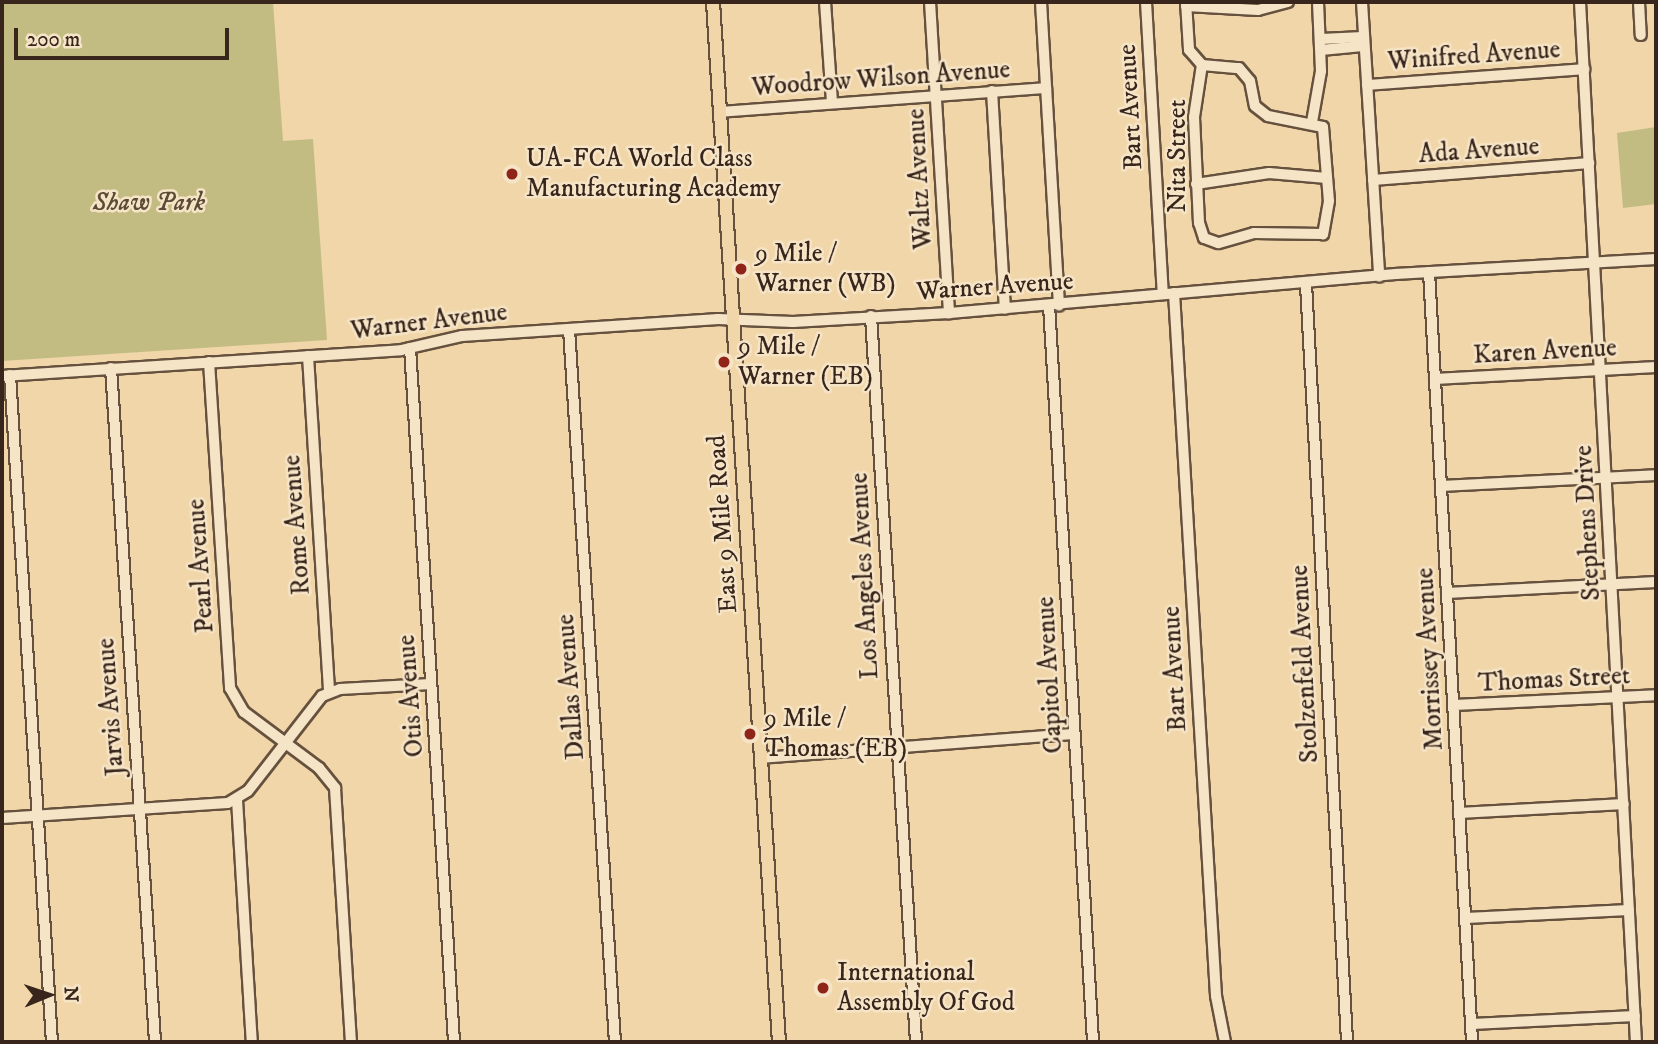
<!DOCTYPE html>
<html>
<head>
<meta charset="utf-8">
<style>
	body { margin:0 }
	#map { position:relative; width:1658px; height:1044px; overflow:hidden; background:#f1d6a9; font-family:"IM FELL DW Pica",serif }
	div>[style] { position:absolute }
	[style*='--x'] { left:calc(var(--x)*1px); top:calc(var(--y)*1px); width:calc(var(--w)*1px); rotate:calc(var(--a)*1deg) }
	.green>* { inset:0; background:#c2bc83 }
	.roads { filter:drop-shadow(2px 0 #66513e) drop-shadow(-2px 0 #66513e) drop-shadow(0 2px #66513e) drop-shadow(0 -2px #66513e) }
	.minor>* { height:10px; margin:-5px; padding:0 5px; transform-origin:5px; border-radius:5px; background:#f6e4c7 }
	.major>* { height:12px; margin:-6px; padding:0 6px; transform-origin:6px; border-radius:6px; background:#f1d6a9 }
	.dots>* { width:19px; height:19px; translate:-50% -50%; box-sizing:border-box; border:4px solid #f6e4c7; border-radius:50% }
	span { translate:-50% -50%; white-space:nowrap; text-align:center; line-height:1.15; -webkit-text-stroke:5px #f6e4c7; paint-order:stroke }
	.street-label { font-size:26px; color:#38251b }
	.poi-label { font-size:26px; color:#38251b }
	.left { translate:0 -50%; text-align:left }
	.park-label { font-size:26px; color:#5a4b35; font-style:italic }
	.frame { position:absolute; inset:0; border:4px solid #38251b; pointer-events:none }
	.north { position:absolute; left:14px; top:960px; width:70px; height:70px; -webkit-text-stroke:5px #f6e4c7; paint-order:stroke; rotate:88deg; font-size:19px; font-weight:700; line-height:28px; text-align:center; color:#38251b }
	.north::after { content:''; display:block; margin:auto; width:24px; height:32px; background:#38251b; clip-path:polygon(50% 0,100% 100%,50% 72%,0 100%) }
	.scale { position:absolute; left:14px; top:28px; width:215px; height:32px; box-sizing:border-box; border:4px solid #38251b; border-top:0; padding-left:9px; font-size:21px; line-height:24px; white-space:nowrap; color:#38251b; -webkit-text-stroke:5px #f6e4c7; paint-order:stroke }
</style>
</head>
<body>
<div id="map">
	<div class="green">
		<i style="clip-path:polygon(2px 2px,273px 2px,283px 141px,313px 139px,327px 340px,2px 361px)"></i>
		<i style="clip-path:polygon(1656px 127px,1656px 204px,1623px 208px,1617px 133px)"></i>
	</div>
	<div class="roads">
		<div class="minor">
			<i style="--x:825;--y:2;--w:101;--a:86"></i>
			<i style="--x:930;--y:2;--w:312;--a:86.5"></i>
			<i style="--x:1041;--y:2;--w:304;--a:86.6"></i>
			<i style="--x:1146;--y:2;--w:292;--a:86.7"></i>
			<i style="--x:1186;--y:2;--w:48;--a:86.4"></i>
			<i style="--x:1189;--y:50;--w:20;--a:49"></i>
			<i style="--x:1362;--y:2;--w:275;--a:86.4"></i>
			<i style="--x:1580;--y:2;--w:1042;--a:86.92"></i>
			<i style="--x:1639;--y:2;--w:33;--a:87"></i>
			<i style="--x:1186;--y:6;--w:72;--a:3.2"></i>
			<i style="--x:1258;--y:10;--w:31;--a:-15"></i>
			<i style="--x:1321;--y:39;--w:42;--a:-2.7"></i>
			<i style="--x:1321;--y:50;--w:42;--a:-5.4"></i>
			<i style="--x:1202;--y:65;--w:37;--a:5"></i>
			<i style="--x:1239;--y:68;--w:17;--a:50"></i>
			<i style="--x:1250;--y:81;--w:25;--a:79"></i>
			<i style="--x:1255;--y:106;--w:16;--a:38"></i>
			<i style="--x:1268;--y:116;--w:56;--a:11.3"></i>
			<i style="--x:1323;--y:127;--w:74;--a:85.4"></i>
			<i style="--x:1329;--y:201;--w:34;--a:100"></i>
			<i style="--x:1323;--y:234;--w:69;--a:-179.2"></i>
			<i style="--x:1254;--y:233;--w:37;--a:164"></i>
			<i style="--x:1218;--y:243;--w:15;--a:-160"></i>
			<i style="--x:1204;--y:238;--w:16;--a:-108"></i>
			<i style="--x:1199;--y:223;--w:106;--a:-92.7"></i>
			<i style="--x:1194;--y:117;--w:53;--a:-81.3"></i>
			<i style="--x:1367;--y:85;--w:218;--a:-4.2"></i>
			<i style="--x:992;--y:91;--w:218;--a:86.6"></i>
			<i style="--x:719;--y:112;--w:328;--a:-4.2"></i>
			<i style="--x:1312;--y:122;--w:52;--a:-80"></i>
			<i style="--x:1321;--y:71;--w:69;--a:-92.5"></i>
			<i style="--x:1373;--y:180;--w:217;--a:-4.5"></i>
			<i style="--x:1196;--y:184;--w:74;--a:-8.6"></i>
			<i style="--x:1269;--y:173;--w:58;--a:4.9"></i>
			<i style="--x:1429;--y:272;--w:771;--a:86.8"></i>
			<i style="--x:1306;--y:284;--w:759;--a:86.9"></i>
			<i style="--x:1174;--y:293;--w:704;--a:86.58"></i>
			<i style="--x:1216;--y:996;--w:47;--a:78.9"></i>
			<i style="--x:1049;--y:305;--w:738;--a:86.58"></i>
			<i style="--x:871;--y:316;--w:727;--a:86.45"></i>
			<i style="--x:569;--y:329;--w:714;--a:86.31"></i>
			<i style="--x:410;--y:348;--w:695;--a:86.37"></i>
			<i style="--x:308;--y:356;--w:337;--a:86.4"></i>
			<i style="--x:209;--y:362;--w:327;--a:86.3"></i>
			<i style="--x:230;--y:688;--w:28;--a:60"></i>
			<i style="--x:244;--y:712;--w:94;--a:36.7"></i>
			<i style="--x:319;--y:768;--w:26;--a:51"></i>
			<i style="--x:335;--y:788;--w:255;--a:86.4"></i>
			<i style="--x:111;--y:368;--w:675;--a:86.26"></i>
			<i style="--x:10;--y:375;--w:668;--a:86.4"></i>
			<i style="--x:2;--y:376;--w:400;--a:-3.7"></i>
			<i style="--x:401;--y:350;--w:63;--a:-12.9"></i>
			<i style="--x:462;--y:336;--w:257;--a:-3.8"></i>
			<i style="--x:718;--y:319;--w:75;--a:2.3"></i>
			<i style="--x:793;--y:322;--w:156;--a:-3.3"></i>
			<i style="--x:949;--y:313;--w:449;--a:-5"></i>
			<i style="--x:1396;--y:274;--w:260;--a:-3.3"></i>
			<i style="--x:1435;--y:379;--w:221;--a:-3.1"></i>
			<i style="--x:1441;--y:486;--w:215;--a:-2.9"></i>
			<i style="--x:1447;--y:593;--w:209;--a:-3"></i>
			<i style="--x:1454;--y:705;--w:202;--a:-2.8"></i>
			<i style="--x:761;--y:758;--w:314;--a:-4.4"></i>
			<i style="--x:237;--y:800;--w:242;--a:86.5"></i>
			<i style="--x:1459;--y:813;--w:165;--a:-3.1"></i>
			<i style="--x:2;--y:818;--w:226;--a:-3.8"></i>
			<i style="--x:228;--y:803;--w:23;--a:-31"></i>
			<i style="--x:248;--y:791;--w:120;--a:-52.1"></i>
			<i style="--x:322;--y:696;--w:19;--a:-21"></i>
			<i style="--x:340;--y:689;--w:91;--a:-3.1"></i>
			<i style="--x:1466;--y:918;--w:163;--a:-2.8"></i>
			<i style="--x:1472;--y:1024;--w:163;--a:-2.8"></i>
		</div>
		<div class="major">
			<i style="--x:713;--y:2;--w:1042;--a:86.37"></i>
		</div>
	</div>
	<div class="dots">
		<i style="left:512px;top:174px;background:#8f2418"></i>
		<i style="left:741px;top:269px;background:#8f2418"></i>
		<i style="left:724px;top:362px;background:#8f2418"></i>
		<i style="left:750px;top:734px;background:#8f2418"></i>
		<i style="left:823px;top:988px;background:#8f2418"></i>
	</div>
	<div class="street-label">
		<span style="left:1474px;top:56px;rotate:-4deg">Winifred Avenue</span>
		<span style="left:881px;top:79px;rotate:-4deg">Woodrow Wilson Avenue</span>
		<span style="left:1131px;top:107px;rotate:-93deg">Bart Avenue</span>
		<span style="left:1479px;top:151px;rotate:-4deg">Ada Avenue</span>
		<span style="left:1178px;top:156px;rotate:-90deg">Nita Street</span>
		<span style="left:920px;top:179px;rotate:-93deg">Waltz Avenue</span>
		<span style="left:995px;top:287px;rotate:-4deg">Warner Avenue</span>
		<span style="left:429px;top:322px;rotate:-7deg">Warner Avenue</span>
		<span style="left:1545px;top:352px;rotate:-3deg">Karen Avenue</span>
		<span style="left:1588px;top:523px;rotate:-93deg">Stephens Drive</span>
		<span style="left:723px;top:524px;rotate:-94deg">East 9 Mile Road</span>
		<span style="left:297px;top:525px;rotate:-94deg">Rome Avenue</span>
		<span style="left:201px;top:566px;rotate:-94deg">Pearl Avenue</span>
		<span style="left:865px;top:576px;rotate:-93deg">Los Angeles Avenue</span>
		<span style="left:1430px;top:659px;rotate:-93deg">Morrissey Avenue</span>
		<span style="left:1305px;top:664px;rotate:-93deg">Stolzenfeld Avenue</span>
		<span style="left:1175px;top:669px;rotate:-93deg">Bart Avenue</span>
		<span style="left:1050px;top:675px;rotate:-93deg">Capitol Avenue</span>
		<span style="left:1554px;top:680px;rotate:-3deg">Thomas Street</span>
		<span style="left:571px;top:687px;rotate:-94deg">Dallas Avenue</span>
		<span style="left:411px;top:696px;rotate:-94deg">Otis Avenue</span>
		<span style="left:111px;top:707px;rotate:-94deg">Jarvis Avenue</span>
	</div>
	<div class="poi-label">
		<span class="left" style="left:526px;top:174px">UA-FCA World Class<br>Manufacturing Academy</span>
		<span class="left" style="left:755px;top:269px">9 Mile /<br>Warner (WB)</span>
		<span class="left" style="left:738px;top:362px">9 Mile /<br>Warner (EB)</span>
		<span class="left" style="left:764px;top:734px">9 Mile /<br>Thomas (EB)</span>
		<span class="left" style="left:837px;top:988px">International<br>Assembly Of God</span>
	</div>
	<div class="park-label">
		<span style="left:149px;top:203px">Shaw Park</span>
	</div>
	<div class="frame"></div>
	<div class="north">N</div>
	<div class="scale">200 m</div>
</div>
</body>
</html>
